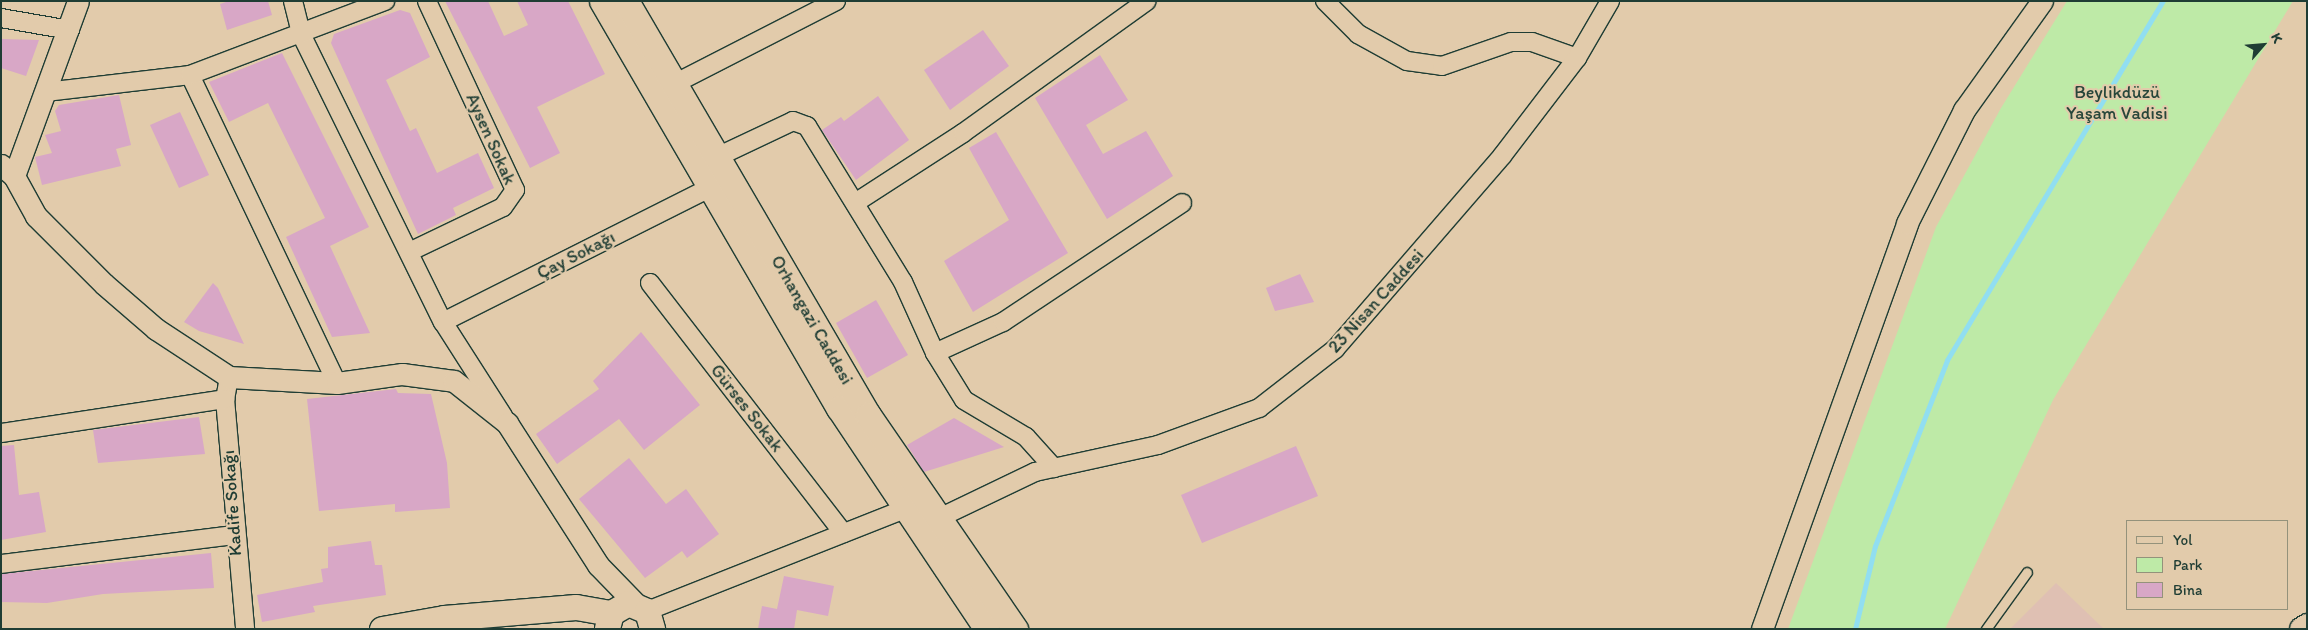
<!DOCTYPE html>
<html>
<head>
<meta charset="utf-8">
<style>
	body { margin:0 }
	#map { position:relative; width:2308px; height:630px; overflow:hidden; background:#e2cbab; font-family:Itim,sans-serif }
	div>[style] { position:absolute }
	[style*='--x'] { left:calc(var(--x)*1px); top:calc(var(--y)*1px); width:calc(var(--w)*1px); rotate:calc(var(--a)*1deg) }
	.built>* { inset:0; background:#dfc0b3 }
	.green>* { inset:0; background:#beeaa7 }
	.stream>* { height:5px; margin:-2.5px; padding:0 2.5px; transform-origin:2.5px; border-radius:2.5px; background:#91def1 }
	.building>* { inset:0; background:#d8a7c6 }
	.roads { filter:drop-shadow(1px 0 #1f3d34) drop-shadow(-1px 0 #1f3d34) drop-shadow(0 1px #1f3d34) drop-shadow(0 -1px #1f3d34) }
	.service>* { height:9px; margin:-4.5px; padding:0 4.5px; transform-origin:4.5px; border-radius:4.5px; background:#e2cbab }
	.minor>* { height:18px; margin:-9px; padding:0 9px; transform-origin:9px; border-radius:9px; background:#e2cbab }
	.tertiary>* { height:21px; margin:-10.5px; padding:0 10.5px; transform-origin:10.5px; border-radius:10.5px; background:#e2cbab }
	.secondary>* { height:25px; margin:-12.5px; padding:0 12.5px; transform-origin:12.5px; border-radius:12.5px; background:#e2cbab }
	span { translate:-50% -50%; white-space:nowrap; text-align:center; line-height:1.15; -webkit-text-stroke:4px #e2cbab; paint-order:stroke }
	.park-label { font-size:18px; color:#27463a }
	.street-label { font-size:18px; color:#1f3d34 }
	.frame { position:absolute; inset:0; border:2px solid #1f3d34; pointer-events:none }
	.legend { position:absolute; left:2126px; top:520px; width:162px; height:90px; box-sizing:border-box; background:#e2cbab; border:1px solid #94927b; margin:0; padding:6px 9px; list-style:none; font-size:15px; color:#1f3d34 }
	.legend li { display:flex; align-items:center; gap:10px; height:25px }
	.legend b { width:25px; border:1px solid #94927b }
	.north { position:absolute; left:2238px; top:20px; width:50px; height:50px; -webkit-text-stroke:4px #e2cbab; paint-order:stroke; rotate:63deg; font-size:14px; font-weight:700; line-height:20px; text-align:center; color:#1f3d34 }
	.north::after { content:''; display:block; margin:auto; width:18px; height:22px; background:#1f3d34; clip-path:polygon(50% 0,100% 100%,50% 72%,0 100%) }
</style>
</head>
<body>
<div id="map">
	<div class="built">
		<i style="clip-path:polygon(2056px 583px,2104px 629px,2010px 629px)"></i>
	</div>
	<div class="green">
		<i style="clip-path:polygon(2067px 1px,2293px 1px,2053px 400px,1945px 629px,1788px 629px,1936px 227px,2001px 108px)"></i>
	</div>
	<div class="stream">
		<i style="--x:1855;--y:629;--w:85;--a:-76.5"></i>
		<i style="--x:1875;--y:546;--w:199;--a:-68.8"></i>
		<i style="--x:1947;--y:360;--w:419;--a:-59"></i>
	</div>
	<div class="building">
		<i style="clip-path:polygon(229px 1px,268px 1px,272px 15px,227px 30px,220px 4px)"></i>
		<i style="clip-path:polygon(445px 1px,488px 1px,504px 36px,528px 25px,517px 1px,568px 1px,605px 74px,537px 107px,560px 153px,530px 168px)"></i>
		<i style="clip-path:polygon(400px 10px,410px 13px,430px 57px,386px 80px,410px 131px,416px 128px,437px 173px,478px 153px,494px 188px,453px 208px,456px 215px,418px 234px,331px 43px,334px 34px)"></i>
		<i style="clip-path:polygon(983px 30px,1009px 66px,950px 110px,924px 70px)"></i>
		<i style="clip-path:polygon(1px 39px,39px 40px,26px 76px,1px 68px)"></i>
		<i style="clip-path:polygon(282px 53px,369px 227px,330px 246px,370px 333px,332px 337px,286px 237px,325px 218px,268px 103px,229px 122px,209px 82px)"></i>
		<i style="clip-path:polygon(1100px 55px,1128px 100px,1086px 125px,1103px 154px,1146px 131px,1173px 176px,1107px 219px,1035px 98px)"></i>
		<i style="clip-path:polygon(119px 95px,131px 145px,116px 149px,121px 166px,42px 185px,35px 157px,52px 153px,45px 135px,61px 131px,55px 111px,59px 105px)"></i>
		<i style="clip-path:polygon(878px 96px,909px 140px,856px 180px,822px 130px,841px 117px,844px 121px)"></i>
		<i style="clip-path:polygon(180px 112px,209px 175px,179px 188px,150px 125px)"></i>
		<i style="clip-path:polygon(996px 132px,1068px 253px,973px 312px,944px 261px,1009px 220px,969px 148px)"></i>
		<i style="clip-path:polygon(1300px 274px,1314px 302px,1275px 311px,1266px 288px)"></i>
		<i style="clip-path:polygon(213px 283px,218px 288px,244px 344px,199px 331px,184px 322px)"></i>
		<i style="clip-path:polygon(876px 300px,908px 355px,867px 378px,836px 323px)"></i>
		<i style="clip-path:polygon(641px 332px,700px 405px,644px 450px,619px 419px,557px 464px,536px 434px,599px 389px,593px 381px)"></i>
		<i style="clip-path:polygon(396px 389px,398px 393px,431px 394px,447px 463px,450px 508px,395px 512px,395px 504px,319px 511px,307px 399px)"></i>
		<i style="clip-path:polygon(199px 417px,205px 454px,98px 463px,93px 430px)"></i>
		<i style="clip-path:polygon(954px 418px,1004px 447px,924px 472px,907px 445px)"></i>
		<i style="clip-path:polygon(14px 445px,19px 495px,39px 492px,46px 532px,1px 540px,1px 446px)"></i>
		<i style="clip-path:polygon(1296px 446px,1318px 496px,1202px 543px,1181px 495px)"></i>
		<i style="clip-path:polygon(629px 458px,666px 504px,686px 489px,719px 534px,687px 558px,682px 551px,645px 578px,579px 499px)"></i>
		<i style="clip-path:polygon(371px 541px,375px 565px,382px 565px,386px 595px,313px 606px,315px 612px,262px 622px,257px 595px,323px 582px,321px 569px,328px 568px,328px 547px)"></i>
		<i style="clip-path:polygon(211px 553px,214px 588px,103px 594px,47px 603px,1px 602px,1px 574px)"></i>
		<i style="clip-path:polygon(784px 576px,834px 586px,828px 616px,797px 610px,794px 629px,758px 629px,762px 606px,777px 609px)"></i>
	</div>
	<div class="roads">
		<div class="service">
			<i style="--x:1986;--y:629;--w:70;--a:-54.3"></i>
		</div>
		<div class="minor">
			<i style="--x:293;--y:1;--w:36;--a:76"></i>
			<i style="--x:302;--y:36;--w:319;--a:63.8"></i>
			<i style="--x:443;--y:322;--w:112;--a:57.4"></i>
			<i style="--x:1325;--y:1;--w:47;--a:45"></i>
			<i style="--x:1358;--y:34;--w:56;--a:28.9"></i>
			<i style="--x:1407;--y:61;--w:35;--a:8"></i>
			<i style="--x:1442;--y:66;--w:73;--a:-19.2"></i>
			<i style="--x:1511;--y:42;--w:21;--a:0"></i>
			<i style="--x:1532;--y:42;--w:48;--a:19.6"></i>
			<i style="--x:1;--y:18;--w:70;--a:9.9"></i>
			<i style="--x:190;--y:75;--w:341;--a:64.5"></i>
			<i style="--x:674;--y:84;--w:182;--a:-27.1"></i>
			<i style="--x:46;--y:92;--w:145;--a:-6.7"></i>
			<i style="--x:190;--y:75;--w:209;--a:-20.8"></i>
			<i style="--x:717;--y:157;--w:84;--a:-25.3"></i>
			<i style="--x:793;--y:121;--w:15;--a:20"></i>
			<i style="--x:807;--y:126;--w:183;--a:58.4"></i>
			<i style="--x:903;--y:282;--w:78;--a:65.7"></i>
			<i style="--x:935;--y:353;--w:55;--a:58.3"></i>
			<i style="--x:964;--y:400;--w:72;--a:30.8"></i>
			<i style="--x:1026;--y:437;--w:42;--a:47.9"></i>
			<i style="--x:855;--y:203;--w:129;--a:-32.9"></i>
			<i style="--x:963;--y:133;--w:226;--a:-35.7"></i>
			<i style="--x:409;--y:252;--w:104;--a:-25.6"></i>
			<i style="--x:503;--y:207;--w:21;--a:-55"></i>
			<i style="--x:515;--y:190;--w:208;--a:-115"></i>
			<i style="--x:650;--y:283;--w:316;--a:52.3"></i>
			<i style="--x:443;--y:322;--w:299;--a:-26.7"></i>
			<i style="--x:935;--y:353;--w:75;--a:-24.5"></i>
			<i style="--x:1003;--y:322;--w:215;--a:-33.6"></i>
			<i style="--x:229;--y:377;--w:22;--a:100"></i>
			<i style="--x:225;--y:399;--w:231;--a:85"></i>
			<i style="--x:1;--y:433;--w:227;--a:-8.6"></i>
			<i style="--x:937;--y:519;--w:109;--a:-25.6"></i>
			<i style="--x:1035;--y:472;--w:126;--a:-12.4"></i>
			<i style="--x:1158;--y:445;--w:108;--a:-20.1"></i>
			<i style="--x:1259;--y:408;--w:96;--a:-37.8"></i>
			<i style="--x:1335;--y:349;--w:255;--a:-49.1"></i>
			<i style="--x:1502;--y:156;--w:123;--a:-52.6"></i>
			<i style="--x:1577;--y:58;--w:66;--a:-59.9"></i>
			<i style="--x:1;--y:564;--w:234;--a:-7.1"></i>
			<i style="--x:647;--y:611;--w:277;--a:-21.6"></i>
		</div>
		<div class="tertiary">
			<i style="--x:1;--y:165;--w:17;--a:40"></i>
			<i style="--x:14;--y:176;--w:46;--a:61.2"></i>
			<i style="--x:36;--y:216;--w:96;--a:45"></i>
			<i style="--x:104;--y:284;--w:69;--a:40.9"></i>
			<i style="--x:156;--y:329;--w:87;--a:33.3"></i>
			<i style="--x:229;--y:377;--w:108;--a:3.2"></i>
			<i style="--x:337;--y:383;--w:66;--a:-7.9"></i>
			<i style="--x:402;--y:374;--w:52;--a:7.7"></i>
			<i style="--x:454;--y:381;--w:68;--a:38.4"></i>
			<i style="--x:507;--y:423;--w:169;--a:57.3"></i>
			<i style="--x:598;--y:565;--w:53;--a:45.8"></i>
			<i style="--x:14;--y:176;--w:186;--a:-69.9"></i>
			<i style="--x:1762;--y:629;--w:431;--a:-70.3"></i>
			<i style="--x:1907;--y:223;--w:127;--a:-63.2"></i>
			<i style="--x:1964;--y:110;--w:134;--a:-54.4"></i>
		</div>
		<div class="secondary">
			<i style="--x:602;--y:1;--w:471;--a:59.8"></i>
			<i style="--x:839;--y:408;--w:266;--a:56.2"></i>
			<i style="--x:626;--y:1;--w:480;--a:59.7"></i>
			<i style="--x:868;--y:415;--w:260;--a:55.5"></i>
			<i style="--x:607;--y:628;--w:16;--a:-75"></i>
			<i style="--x:611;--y:613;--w:20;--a:-30"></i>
			<i style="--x:628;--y:603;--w:21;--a:23"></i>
			<i style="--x:647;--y:611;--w:19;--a:74"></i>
			<i style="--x:382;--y:629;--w:63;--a:-10.1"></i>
			<i style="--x:444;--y:618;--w:132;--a:-4.8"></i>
			<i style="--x:576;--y:607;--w:36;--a:10"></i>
			<i style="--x:2302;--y:629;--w:6;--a:-31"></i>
		</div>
	</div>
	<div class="park-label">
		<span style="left:2117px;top:103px">Beylikdüzü<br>Yaşam Vadisi</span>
	</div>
	<div class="street-label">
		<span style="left:491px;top:139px;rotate:66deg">Aysen Sokak</span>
		<span style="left:576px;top:255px;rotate:-27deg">Çay Sokağı</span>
		<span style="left:1376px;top:301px;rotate:-48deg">23 Nisan Caddesi</span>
		<span style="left:812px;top:320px;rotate:60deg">Orhangazi Caddesi</span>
		<span style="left:747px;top:408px;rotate:52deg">Gürses Sokak</span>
		<span style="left:232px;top:503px;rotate:-94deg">Kadife Sokağı</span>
	</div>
	<div class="frame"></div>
	<ul class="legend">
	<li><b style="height:6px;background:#e2cbab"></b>Yol</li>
	<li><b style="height:14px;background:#beeaa7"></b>Park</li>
	<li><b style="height:14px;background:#d8a7c6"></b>Bina</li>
	</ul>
	<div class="north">K</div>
</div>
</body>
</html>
